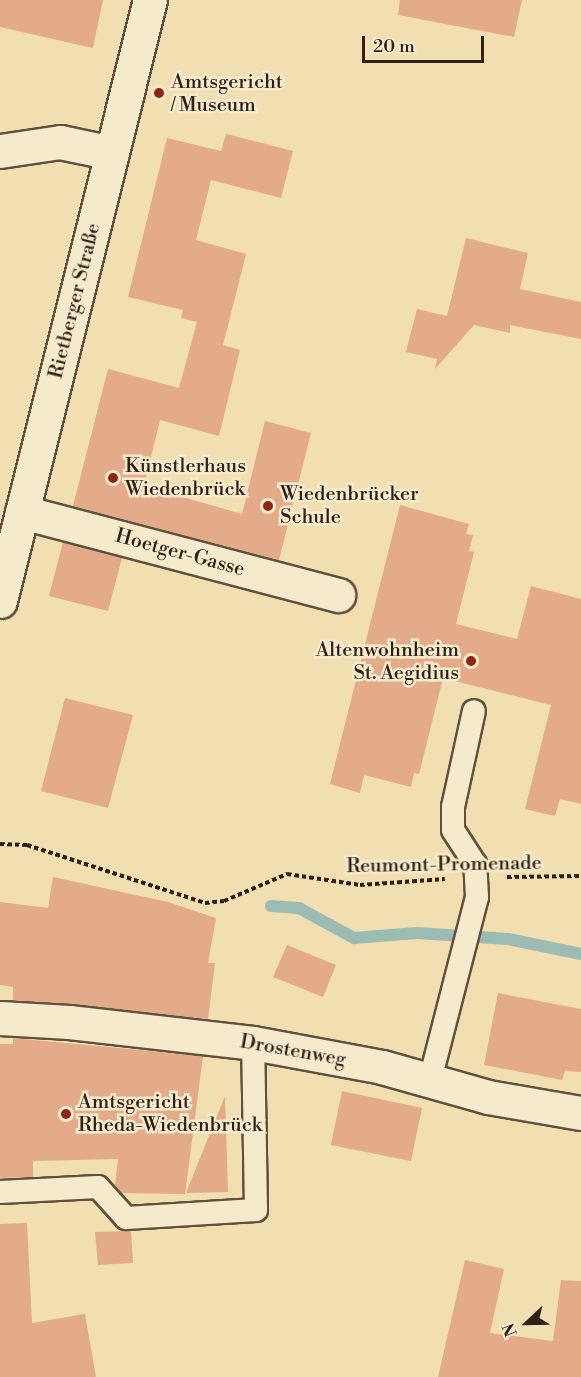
<!DOCTYPE html>
<html>
<head>
<meta charset="utf-8">
<style>
	body { margin:0 }
	#map { position:relative; width:581px; height:1377px; overflow:hidden; background:#f1deb1; font-family:"Libre Bodoni",serif }
	div>[style] { position:absolute }
	[style*='--x'] { left:calc(var(--x)*1px); top:calc(var(--y)*1px); width:calc(var(--w)*1px); rotate:calc(var(--a)*1deg) }
	.stream>* { height:12px; margin:-6px; padding:0 6px; transform-origin:6px; border-radius:6px; background:#9cbbb3 }
	.building>* { inset:0; background:#e3ab8a }
	.path>* { height:4px; margin-top:-2px; transform-origin:0; background:repeating-linear-gradient(90deg,#2f2017 0 4.5px,transparent 0 7.5px) }
	.roads { filter:drop-shadow(2px 0 #60503e) drop-shadow(-2px 0 #60503e) drop-shadow(0 2px #60503e) drop-shadow(0 -2px #60503e) }
	.service>* { height:22px; margin:-11px; padding:0 11px; transform-origin:11px; border-radius:11px; background:#f6eacc }
	.minor>* { height:33px; margin:-16.5px; padding:0 16.5px; transform-origin:16.5px; border-radius:16.5px; background:#f6eacc }
	.tertiary>* { height:33px; margin:-16.5px; padding:0 16.5px; transform-origin:16.5px; border-radius:16.5px; background:#f6eacc }
	.dots>* { width:16px; height:16px; translate:-50% -50%; box-sizing:border-box; border:3px solid #f6eacc; border-radius:50% }
	span { translate:-50% -50%; white-space:nowrap; text-align:center; line-height:1.15; -webkit-text-stroke:5px #f6eacc; paint-order:stroke }
	.poi-label { font-size:20px; color:#2f2017 }
	.left { translate:0 -50%; text-align:left }
	.right { translate:-100% -50%; text-align:right }
	.street-label { font-size:20px; color:#2f2017 }
	.north { position:absolute; left:497px; top:1293px; width:60px; height:60px; -webkit-text-stroke:4px #f6eacc; paint-order:stroke; rotate:248deg; font-size:16px; font-weight:700; line-height:24px; text-align:center; color:#2f2017 }
	.north::after { content:''; display:block; margin:auto; width:21px; height:27px; background:#2f2017; clip-path:polygon(50% 0,100% 100%,50% 72%,0 100%) }
	.scale { position:absolute; left:362px; top:36px; width:122px; height:27px; box-sizing:border-box; border:3px solid #2f2017; border-top:0; padding-left:8px; font-size:18px; line-height:21px; white-space:nowrap; color:#2f2017; -webkit-text-stroke:4px #f6eacc; paint-order:stroke }
</style>
</head>
<body>
<div id="map">
	<div class="stream">
		<i style="--x:271;--y:906;--w:28;--a:4"></i>
		<i style="--x:299;--y:908;--w:63;--a:28.6"></i>
		<i style="--x:354;--y:938;--w:63;--a:-4.5"></i>
		<i style="--x:417;--y:933;--w:91;--a:3.8"></i>
		<i style="--x:508;--y:939;--w:75;--a:11.6"></i>
	</div>
	<div class="building">
		<i style="clip-path:polygon(0 0,103px 0,93px 48px,0 27px)"></i>
		<i style="clip-path:polygon(400px 0,522px 0,514px 37px,398px 15px)"></i>
		<i style="clip-path:polygon(226px 134px,293px 151px,281px 198px,211px 180px,196px 240px,246px 254px,223px 345px,240px 350px,219px 436px,160px 420px,144px 486px,242px 514px,265px 421px,311px 433px,279px 560px,73px 506px,108px 369px,179px 388px,197px 322px,181px 318px,183px 310px,128px 297px,167px 138px,221px 151px)"></i>
		<i style="clip-path:polygon(466px 238px,528px 253px,520px 289px,581px 302px,581px 339px,510px 325px,510px 333px,474px 325px,435px 369px,437px 359px,406px 352px,417px 309px,447px 316px)"></i>
		<i style="clip-path:polygon(400px 505px,469px 524px,466px 534px,473px 535px,469px 551px,474px 552px,456px 624px,517px 639px,531px 586px,581px 599px,581px 804px,560px 799px,555px 816px,525px 809px,551px 705px,443px 678px,419px 774px,414px 773px,411px 787px,364px 775px,360px 793px,330px 784px)"></i>
		<i style="clip-path:polygon(63px 542px,122px 558px,108px 611px,49px 596px)"></i>
		<i style="clip-path:polygon(65px 698px,133px 715px,108px 808px,41px 791px)"></i>
		<i style="clip-path:polygon(53px 877px,168px 902px,216px 918px,208px 963px,215px 963px,208px 1019px,13px 1000px,13px 987px,0 985px,0 902px,48px 908px)"></i>
		<i style="clip-path:polygon(287px 945px,336px 965px,323px 997px,273px 977px)"></i>
		<i style="clip-path:polygon(498px 993px,581px 1009px,581px 1072px,565px 1071px,562px 1080px,484px 1065px)"></i>
		<i style="clip-path:polygon(13px 1038px,203px 1056px,185px 1194px,122px 1193px,115px 1185px,118px 1159px,33px 1161px,33px 1177px,0 1178px,0 1044px,13px 1044px)"></i>
		<i style="clip-path:polygon(342px 1091px,422px 1108px,411px 1161px,331px 1145px)"></i>
		<i style="clip-path:polygon(225px 1096px,228px 1192px,186px 1193px)"></i>
		<i style="clip-path:polygon(27px 1223px,32px 1323px,85px 1314px,96px 1377px,0 1377px,0 1224px)"></i>
		<i style="clip-path:polygon(131px 1231px,133px 1263px,98px 1265px,95px 1232px)"></i>
		<i style="clip-path:polygon(465px 1260px,504px 1269px,490px 1333px,553px 1341px,561px 1280px,581px 1281px,581px 1377px,438px 1377px)"></i>
	</div>
	<div class="path">
		<i style="--x:0;--y:844;--w:27;--a:2"></i>
		<i style="--x:27;--y:845;--w:187;--a:18"></i>
		<i style="--x:205;--y:903;--w:19;--a:-6"></i>
		<i style="--x:224;--y:901;--w:69;--a:-23.2"></i>
		<i style="--x:287;--y:874;--w:74;--a:8.6"></i>
		<i style="--x:360;--y:885;--w:85;--a:-4"></i>
		<i style="--x:507;--y:877;--w:74;--a:-0.8"></i>
	</div>
	<div class="roads">
		<div class="service">
			<i style="--x:430;--y:1080;--w:189;--a:-75.6"></i>
			<i style="--x:477;--y:897;--w:33;--a:-93"></i>
			<i style="--x:475;--y:864;--w:40;--a:-122.9"></i>
			<i style="--x:453;--y:830;--w:23;--a:-90"></i>
			<i style="--x:453;--y:807;--w:98;--a:-77.7"></i>
			<i style="--x:0;--y:1192;--w:98;--a:-2.9"></i>
			<i style="--x:98;--y:1187;--w:42;--a:47.9"></i>
			<i style="--x:126;--y:1218;--w:130;--a:-3.5"></i>
			<i style="--x:256;--y:1210;--w:167;--a:-91"></i>
		</div>
		<div class="minor">
			<i style="--x:0;--y:151;--w:61;--a:-8.5"></i>
			<i style="--x:60;--y:142;--w:53;--a:11.9"></i>
			<i style="--x:22;--y:512;--w:327;--a:14.7"></i>
			<i style="--x:0;--y:1018;--w:69;--a:3.3"></i>
			<i style="--x:69;--y:1022;--w:185;--a:6.5"></i>
			<i style="--x:253;--y:1043;--w:131;--a:10.5"></i>
			<i style="--x:382;--y:1067;--w:110;--a:15.8"></i>
			<i style="--x:488;--y:1097;--w:94;--a:9.8"></i>
		</div>
		<div class="tertiary">
			<i style="--x:0;--y:601;--w:619;--a:-75.99"></i>
		</div>
	</div>
	<div class="dots">
		<i style="left:159px;top:93px;background:#8f2418"></i>
		<i style="left:113px;top:478px;background:#8f2418"></i>
		<i style="left:268px;top:506px;background:#8f2418"></i>
		<i style="left:471px;top:661px;background:#8f2418"></i>
		<i style="left:66px;top:1114px;background:#8f2418"></i>
	</div>
	<div class="poi-label">
		<span class="left" style="left:171px;top:94px">Amtsgericht<br>/ Museum</span>
		<span class="left" style="left:125px;top:478px">Künstlerhaus<br>Wiedenbrück</span>
		<span class="left" style="left:280px;top:506px">Wiedenbrücker<br>Schule</span>
		<span class="right" style="left:459px;top:662px">Altenwohnheim<br>St. Aegidius</span>
		<span class="left" style="left:78px;top:1114px">Amtsgericht<br>Rheda-Wiedenbrück</span>
	</div>
	<div class="street-label">
		<span style="left:75px;top:301px;rotate:-76deg">Rietberger Straße</span>
		<span style="left:180px;top:553px;rotate:15deg">Hoetger-Gasse</span>
		<span style="left:444px;top:865px;rotate:-1deg">Reumont-Promenade</span>
		<span style="left:293px;top:1051px;rotate:10deg">Drostenweg</span>
	</div>
	<div class="north">N</div>
	<div class="scale">20 m</div>
</div>
</body>
</html>
